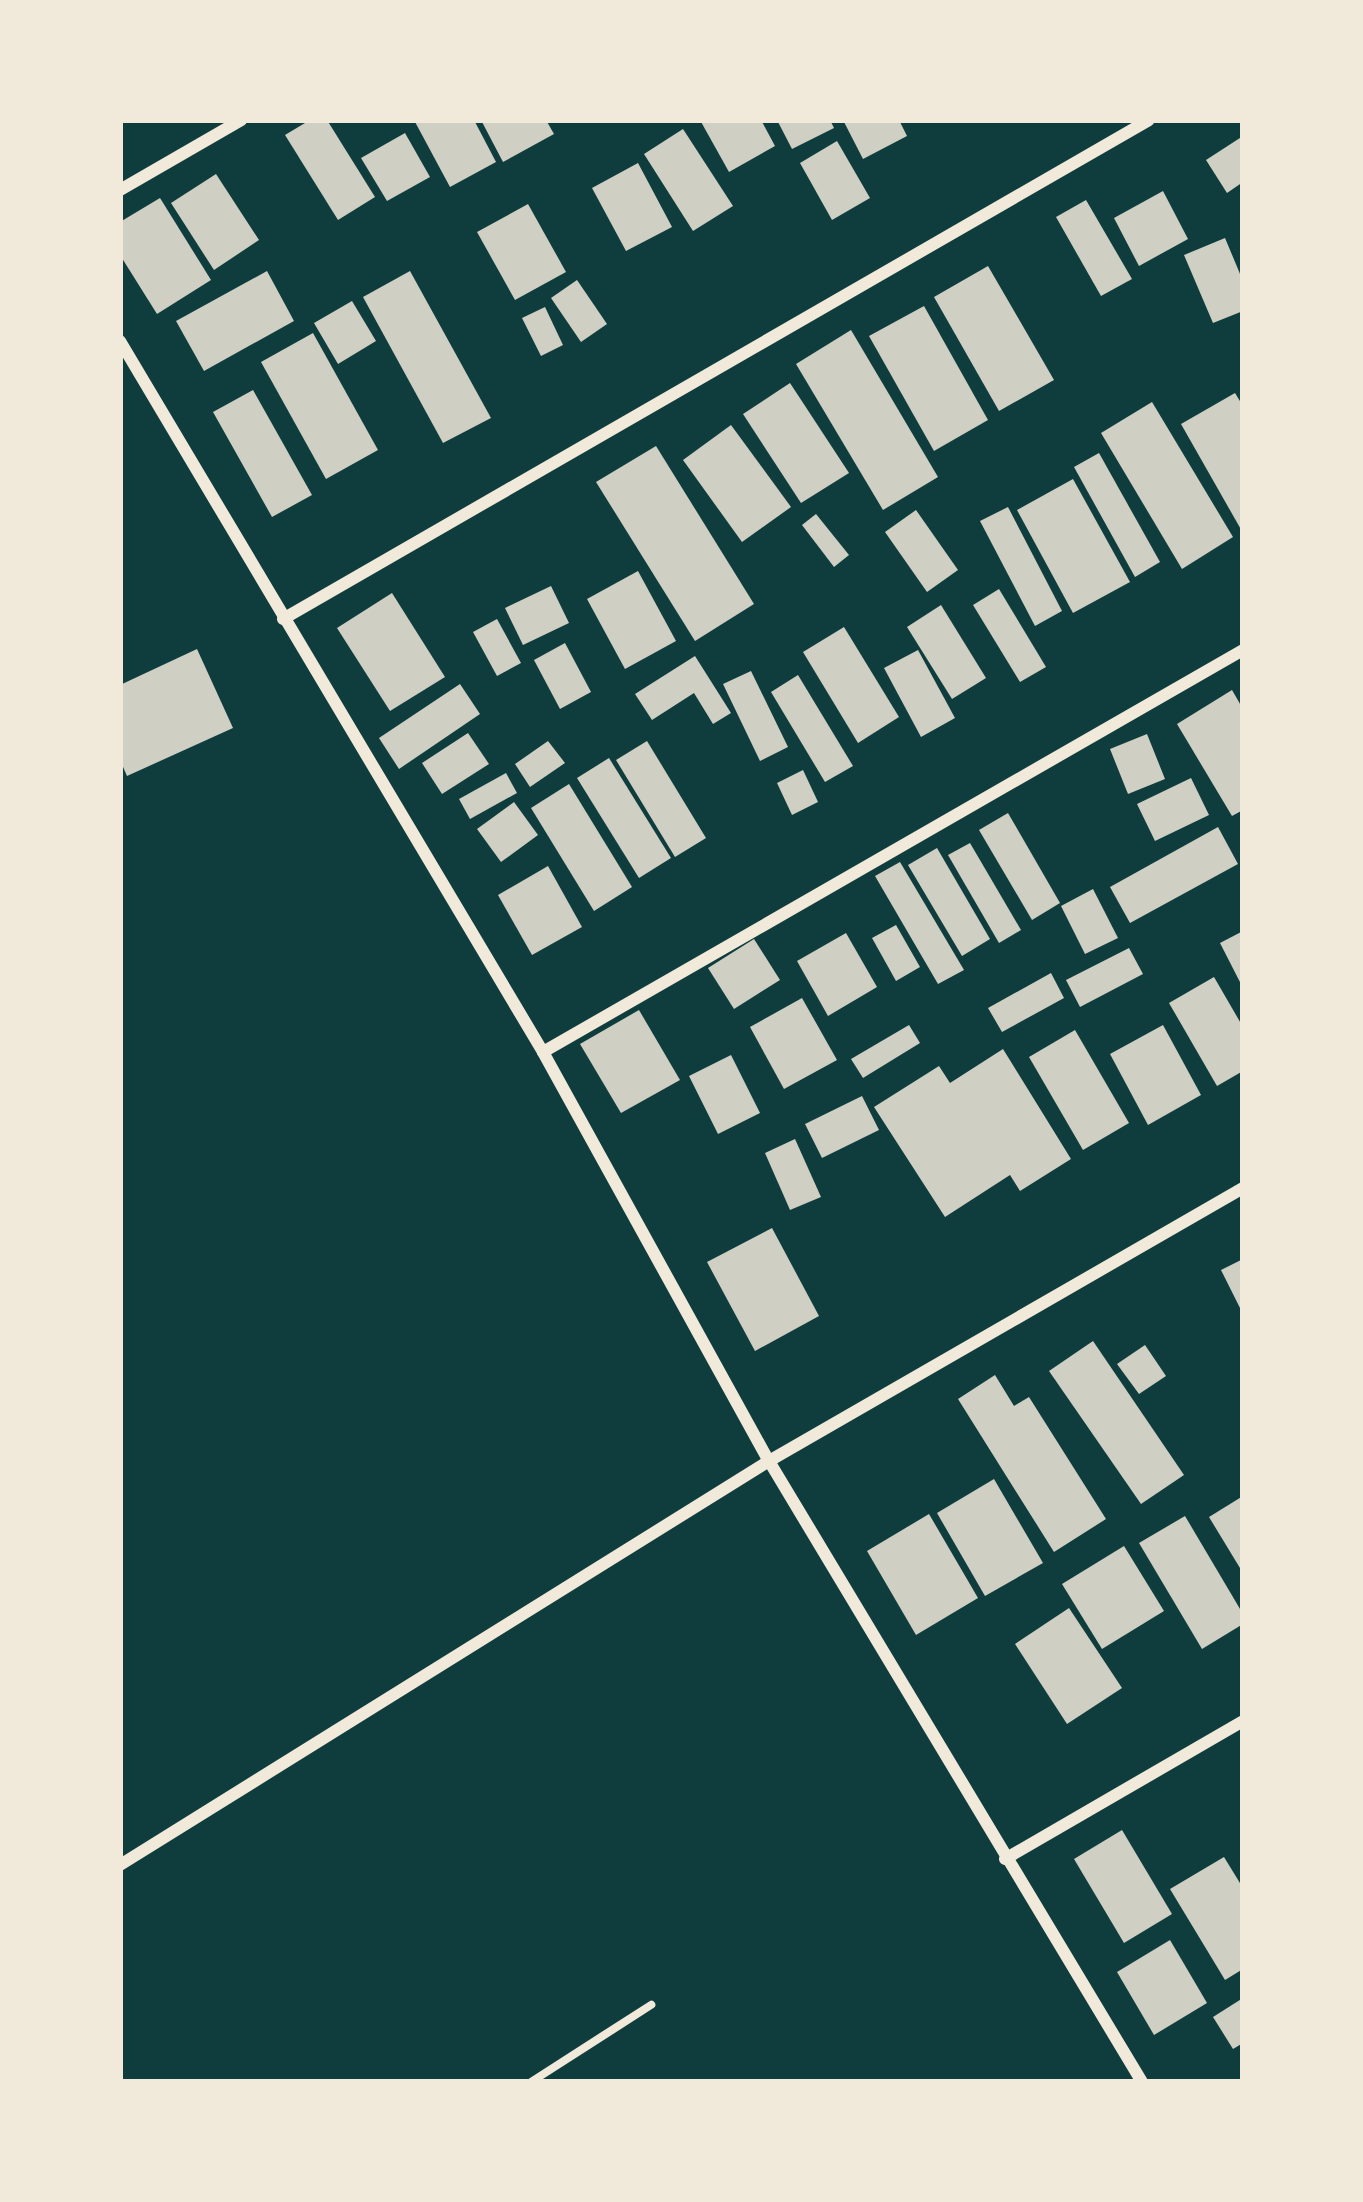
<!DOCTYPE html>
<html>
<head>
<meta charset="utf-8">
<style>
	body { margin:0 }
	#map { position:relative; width:1363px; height:2202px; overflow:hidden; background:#0f3d3e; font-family:Helvetica,sans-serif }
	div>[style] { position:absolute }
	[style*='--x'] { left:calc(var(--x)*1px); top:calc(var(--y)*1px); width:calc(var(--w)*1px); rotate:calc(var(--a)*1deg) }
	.building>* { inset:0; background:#cfcfc3 }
	.path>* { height:8px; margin:-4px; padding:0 4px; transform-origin:4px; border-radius:4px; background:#f1e9da }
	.minor>* { height:12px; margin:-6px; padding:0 6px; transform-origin:6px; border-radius:6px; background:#f1e9da }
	span { translate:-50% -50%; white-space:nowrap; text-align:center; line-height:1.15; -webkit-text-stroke:9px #f1e9da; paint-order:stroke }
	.frame { position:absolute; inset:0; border:123px solid #f1e9da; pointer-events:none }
</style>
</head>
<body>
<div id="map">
	<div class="building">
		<i style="clip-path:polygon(310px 120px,327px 120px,375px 197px,338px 220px,285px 135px)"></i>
		<i style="clip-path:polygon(414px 120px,474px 120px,496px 162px,450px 187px)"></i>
		<i style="clip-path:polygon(481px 120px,546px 120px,554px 134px,503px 162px)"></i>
		<i style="clip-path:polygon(700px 120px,761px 120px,775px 146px,729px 172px)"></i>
		<i style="clip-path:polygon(777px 120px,830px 120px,834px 128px,792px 149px)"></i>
		<i style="clip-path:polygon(843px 120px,899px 120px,907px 136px,863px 159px)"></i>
		<i style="clip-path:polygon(683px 129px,733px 206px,693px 231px,644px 154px)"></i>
		<i style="clip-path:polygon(405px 133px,430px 177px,387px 201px,361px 158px)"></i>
		<i style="clip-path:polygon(1243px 136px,1243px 182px,1227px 193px,1206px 160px)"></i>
		<i style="clip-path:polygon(837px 141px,870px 198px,832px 220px,800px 163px)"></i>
		<i style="clip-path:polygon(638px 163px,672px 227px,626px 251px,592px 188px)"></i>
		<i style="clip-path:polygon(216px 174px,259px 240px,214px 270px,171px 203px)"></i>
		<i style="clip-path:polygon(1163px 191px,1188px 239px,1139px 266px,1114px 218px)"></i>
		<i style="clip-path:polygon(160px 198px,211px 280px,157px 314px,120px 255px,120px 222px)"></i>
		<i style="clip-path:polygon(1086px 200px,1132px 279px,1101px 296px,1056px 217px)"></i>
		<i style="clip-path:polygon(528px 204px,566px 272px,515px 300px,477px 232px)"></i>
		<i style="clip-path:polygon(1225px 238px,1243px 281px,1243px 311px,1213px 323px,1184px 255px)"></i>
		<i style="clip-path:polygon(988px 266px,1054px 380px,999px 411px,934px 297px)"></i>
		<i style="clip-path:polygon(267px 271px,294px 321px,204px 371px,176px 321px)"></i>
		<i style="clip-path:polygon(410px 271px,491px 418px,443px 443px,363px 297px)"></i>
		<i style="clip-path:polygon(577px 280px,607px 324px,581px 342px,551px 298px)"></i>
		<i style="clip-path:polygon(352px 301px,376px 341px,338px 364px,314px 323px)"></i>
		<i style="clip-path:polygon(924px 306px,988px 420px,934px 451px,869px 336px)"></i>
		<i style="clip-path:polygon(545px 307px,563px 345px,541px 356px,522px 318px)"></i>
		<i style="clip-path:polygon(851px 330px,938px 477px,883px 510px,796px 364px)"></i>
		<i style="clip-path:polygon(313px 333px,378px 450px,326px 479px,261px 362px)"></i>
		<i style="clip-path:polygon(790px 383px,849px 473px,801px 503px,743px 414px)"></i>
		<i style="clip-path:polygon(253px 390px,312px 495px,272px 517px,213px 412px)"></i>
		<i style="clip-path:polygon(1235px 393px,1243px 406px,1243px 533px,1181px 424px)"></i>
		<i style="clip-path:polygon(1152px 402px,1233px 537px,1182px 569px,1101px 433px)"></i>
		<i style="clip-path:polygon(731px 425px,791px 507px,742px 542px,683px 460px)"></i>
		<i style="clip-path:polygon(656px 446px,754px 604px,695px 641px,596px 482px)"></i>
		<i style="clip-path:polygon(1099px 453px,1160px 562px,1135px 577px,1074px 467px)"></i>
		<i style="clip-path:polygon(1073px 479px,1130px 582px,1073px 613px,1017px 510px)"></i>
		<i style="clip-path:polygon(1008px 507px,1062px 611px,1035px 626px,980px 521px)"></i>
		<i style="clip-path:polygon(916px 510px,958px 570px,927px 592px,885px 532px)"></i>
		<i style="clip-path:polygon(816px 514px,849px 555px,834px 567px,802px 525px)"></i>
		<i style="clip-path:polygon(638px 571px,676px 641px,625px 669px,587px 599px)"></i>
		<i style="clip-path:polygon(551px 586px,569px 623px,523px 645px,505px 608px)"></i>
		<i style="clip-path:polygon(999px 589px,1046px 667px,1020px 682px,973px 605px)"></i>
		<i style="clip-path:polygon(392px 593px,445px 677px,390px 711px,337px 628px)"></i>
		<i style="clip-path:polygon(941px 605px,986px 678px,952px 699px,907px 627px)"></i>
		<i style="clip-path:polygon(497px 619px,521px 663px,497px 676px,473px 632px)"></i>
		<i style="clip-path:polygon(844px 627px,899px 717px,858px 743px,803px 652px)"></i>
		<i style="clip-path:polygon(565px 643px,591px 692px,560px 709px,534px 660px)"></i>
		<i style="clip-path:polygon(197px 649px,233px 728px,127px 776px,120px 760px,120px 685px)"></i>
		<i style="clip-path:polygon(918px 650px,955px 718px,921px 737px,884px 668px)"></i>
		<i style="clip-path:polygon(695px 656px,731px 713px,713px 724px,694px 693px,652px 720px,635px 694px)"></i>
		<i style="clip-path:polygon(751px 671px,788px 747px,760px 761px,723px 684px)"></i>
		<i style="clip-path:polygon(798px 675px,853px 766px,825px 782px,771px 692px)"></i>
		<i style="clip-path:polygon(460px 684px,480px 714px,399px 769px,379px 738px)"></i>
		<i style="clip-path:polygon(1232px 690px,1243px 709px,1243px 810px,1232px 816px,1177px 724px)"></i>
		<i style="clip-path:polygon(468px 733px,489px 764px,442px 794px,422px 763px)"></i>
		<i style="clip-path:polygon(1147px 734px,1165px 779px,1128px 794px,1110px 749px)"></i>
		<i style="clip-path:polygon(548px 741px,565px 763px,530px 787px,515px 764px)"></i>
		<i style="clip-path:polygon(647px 741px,706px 838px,675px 857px,616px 760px)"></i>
		<i style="clip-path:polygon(609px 758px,671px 858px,639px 878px,577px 778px)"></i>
		<i style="clip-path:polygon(803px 770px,818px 802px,792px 815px,777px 783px)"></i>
		<i style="clip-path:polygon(506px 773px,517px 793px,470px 819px,459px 799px)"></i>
		<i style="clip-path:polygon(1191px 778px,1209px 815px,1155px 841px,1137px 804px)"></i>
		<i style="clip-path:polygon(569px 784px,632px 887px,594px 911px,531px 808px)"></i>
		<i style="clip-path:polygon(514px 802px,538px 835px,501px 862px,477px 829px)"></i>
		<i style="clip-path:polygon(1008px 813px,1060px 903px,1032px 920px,979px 830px)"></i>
		<i style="clip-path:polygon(1218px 827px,1238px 864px,1130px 923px,1110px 887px)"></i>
		<i style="clip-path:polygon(970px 843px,1021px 930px,999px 943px,948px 855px)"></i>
		<i style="clip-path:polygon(937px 848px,990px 939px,962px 956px,908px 865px)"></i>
		<i style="clip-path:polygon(900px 862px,964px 970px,938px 984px,875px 876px)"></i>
		<i style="clip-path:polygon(548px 866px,582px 927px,532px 955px,498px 895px)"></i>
		<i style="clip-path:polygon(1093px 889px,1118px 938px,1085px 954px,1061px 906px)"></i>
		<i style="clip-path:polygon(896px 925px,920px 967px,896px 981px,872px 938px)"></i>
		<i style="clip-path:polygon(1243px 931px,1243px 988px,1220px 943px)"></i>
		<i style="clip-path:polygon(846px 933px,877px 987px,828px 1016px,797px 961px)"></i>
		<i style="clip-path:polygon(754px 939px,780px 980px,734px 1009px,708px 968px)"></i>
		<i style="clip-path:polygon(1129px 948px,1143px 974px,1080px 1007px,1066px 980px)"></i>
		<i style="clip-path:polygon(1051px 973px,1064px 998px,1002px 1032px,988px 1008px)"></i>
		<i style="clip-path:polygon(1214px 977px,1243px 1027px,1243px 1071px,1217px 1086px,1169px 1003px)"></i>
		<i style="clip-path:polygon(802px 998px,837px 1060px,784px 1089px,750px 1027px)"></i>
		<i style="clip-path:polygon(639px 1010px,680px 1080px,621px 1113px,580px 1044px)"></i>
		<i style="clip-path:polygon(909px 1025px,920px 1043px,863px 1078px,851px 1059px)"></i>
		<i style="clip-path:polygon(1163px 1025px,1201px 1095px,1148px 1125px,1110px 1054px)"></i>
		<i style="clip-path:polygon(1075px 1030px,1129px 1123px,1083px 1150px,1029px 1057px)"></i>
		<i style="clip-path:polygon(1003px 1049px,1071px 1159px,1020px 1191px,1010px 1175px,945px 1217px,874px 1107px,939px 1066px,950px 1083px)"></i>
		<i style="clip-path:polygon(731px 1055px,760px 1113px,718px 1134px,689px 1076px)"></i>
		<i style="clip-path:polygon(862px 1096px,879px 1130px,822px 1158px,805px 1124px)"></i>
		<i style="clip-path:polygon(795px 1139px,821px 1197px,790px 1210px,765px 1153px)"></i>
		<i style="clip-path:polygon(772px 1228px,819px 1316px,755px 1351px,707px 1262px)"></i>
		<i style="clip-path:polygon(1243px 1259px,1243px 1314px,1221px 1270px)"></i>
		<i style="clip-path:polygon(1093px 1341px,1184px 1475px,1141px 1504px,1049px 1371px)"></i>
		<i style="clip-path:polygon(1145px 1345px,1166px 1376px,1139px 1394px,1117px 1364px)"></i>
		<i style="clip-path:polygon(995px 1375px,1014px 1406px,1029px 1397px,1106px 1519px,1054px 1552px,958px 1399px)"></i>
		<i style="clip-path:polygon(994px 1479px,1043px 1563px,985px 1596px,937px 1513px)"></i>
		<i style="clip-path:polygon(1243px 1496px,1243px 1573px,1209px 1517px)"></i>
		<i style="clip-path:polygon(929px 1514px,978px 1598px,916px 1635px,867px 1551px)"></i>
		<i style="clip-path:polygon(1185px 1516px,1243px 1614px,1243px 1624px,1202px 1649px,1139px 1543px)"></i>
		<i style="clip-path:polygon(1124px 1546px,1164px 1611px,1102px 1649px,1062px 1584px)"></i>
		<i style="clip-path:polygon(1069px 1608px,1122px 1688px,1067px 1724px,1015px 1644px)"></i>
		<i style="clip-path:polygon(1122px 1830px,1172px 1914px,1124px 1943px,1074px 1859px)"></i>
		<i style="clip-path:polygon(1224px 1857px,1243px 1888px,1243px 1969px,1225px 1980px,1170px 1889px)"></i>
		<i style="clip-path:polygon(1170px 1940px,1207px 2003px,1154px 2035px,1117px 1972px)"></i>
		<i style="clip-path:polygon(1243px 1998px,1243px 2043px,1233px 2049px,1213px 2017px)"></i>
	</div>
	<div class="path">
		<i style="--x:531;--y:2082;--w:143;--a:-32.7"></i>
	</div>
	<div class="minor">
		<i style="--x:120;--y:190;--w:140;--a:-30"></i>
		<i style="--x:120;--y:341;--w:827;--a:59.25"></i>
		<i style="--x:543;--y:1052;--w:467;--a:61.1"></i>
		<i style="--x:769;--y:1461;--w:724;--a:59.01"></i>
		<i style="--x:283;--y:619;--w:999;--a:-29.95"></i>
		<i style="--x:543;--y:1052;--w:807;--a:-29.87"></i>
		<i style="--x:1005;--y:1859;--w:275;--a:-30.1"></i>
		<i style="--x:120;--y:1865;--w:764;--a:-31.9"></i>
		<i style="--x:769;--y:1461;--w:547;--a:-29.94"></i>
	</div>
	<div class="frame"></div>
</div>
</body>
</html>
